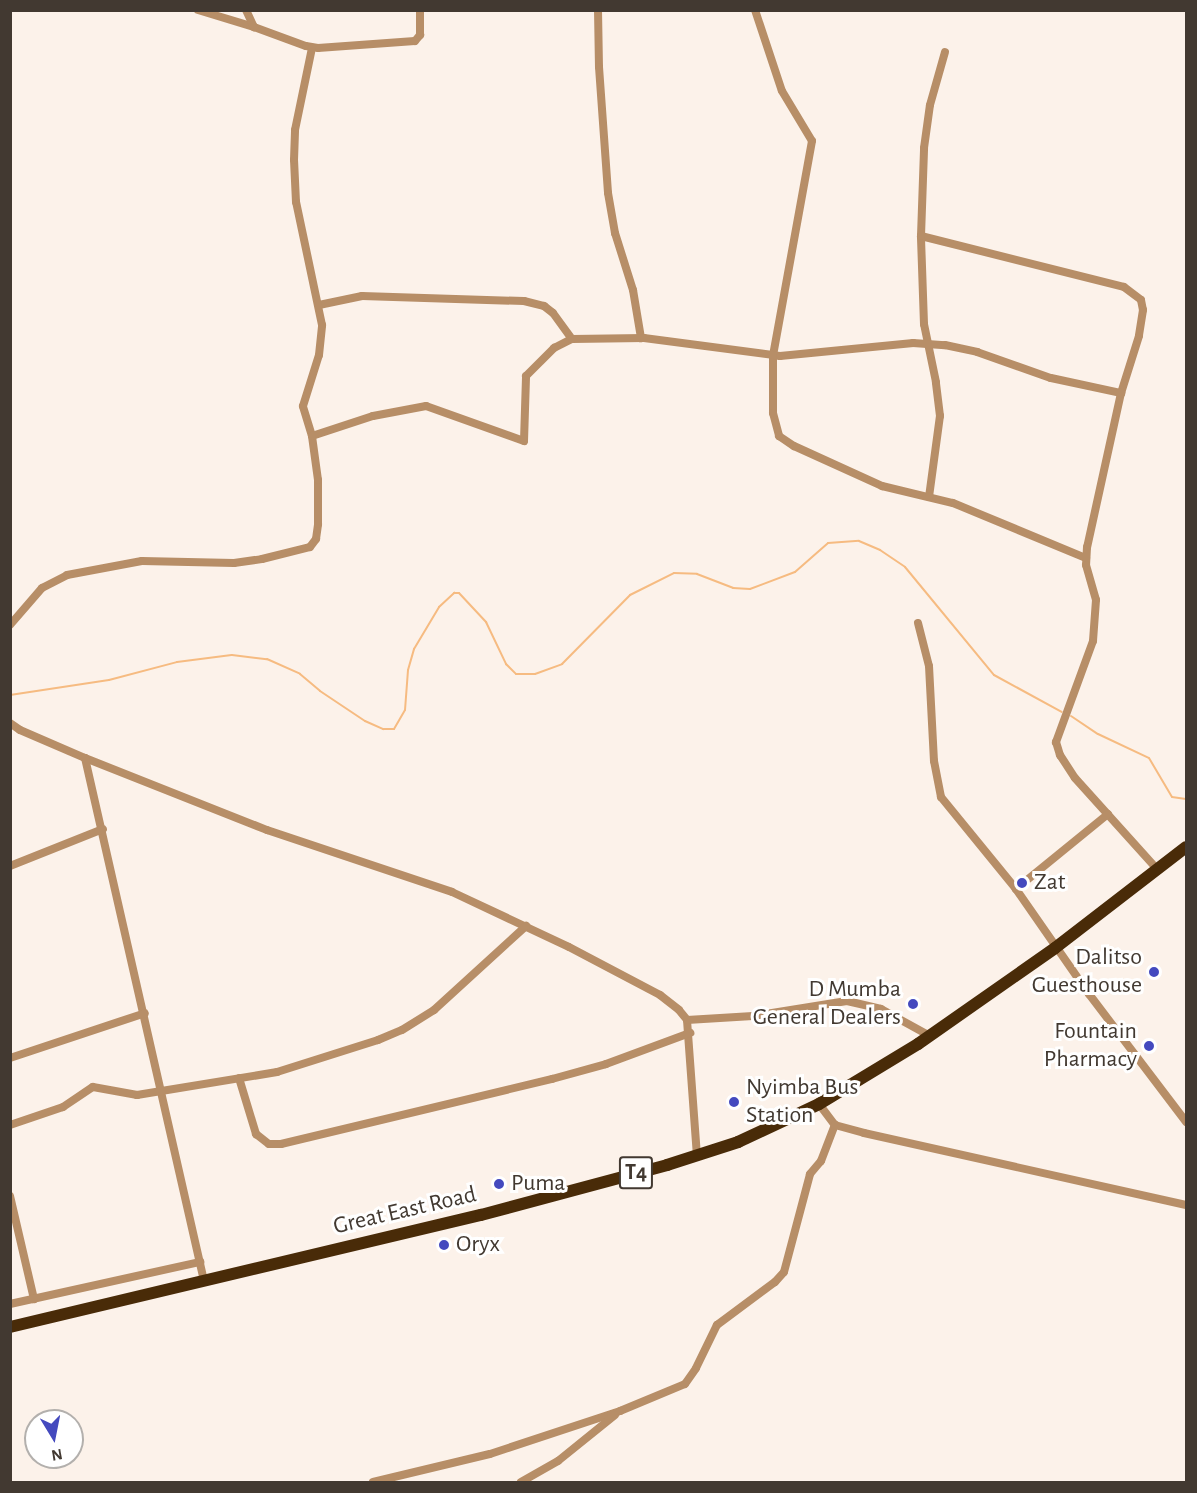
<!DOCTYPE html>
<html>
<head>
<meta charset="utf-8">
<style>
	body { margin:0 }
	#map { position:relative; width:1197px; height:1493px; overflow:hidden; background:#fcf2ea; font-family:"Alegreya Sans",sans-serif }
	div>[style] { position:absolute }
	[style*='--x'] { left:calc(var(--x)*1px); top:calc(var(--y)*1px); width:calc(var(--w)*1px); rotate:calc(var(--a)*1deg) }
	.stream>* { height:2px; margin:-1px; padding:0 1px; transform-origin:1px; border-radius:1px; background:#f6bb81 }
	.minor>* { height:8px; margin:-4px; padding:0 4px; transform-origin:4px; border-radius:4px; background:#b78e67 }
	.highway>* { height:12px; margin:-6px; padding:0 6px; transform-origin:6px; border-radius:6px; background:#492b08 }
	.dots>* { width:16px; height:16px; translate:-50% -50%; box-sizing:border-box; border:3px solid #fff; border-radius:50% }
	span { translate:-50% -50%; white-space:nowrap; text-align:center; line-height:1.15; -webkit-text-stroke:6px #fff; paint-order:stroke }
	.shield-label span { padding:2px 4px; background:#fff; border:2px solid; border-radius:4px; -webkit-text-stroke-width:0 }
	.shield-label { font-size:22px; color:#423931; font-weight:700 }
	.poi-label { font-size:24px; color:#423931 }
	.left { translate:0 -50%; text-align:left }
	.right { translate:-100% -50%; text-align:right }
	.street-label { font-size:24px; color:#423931 }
	.frame { position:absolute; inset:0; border:12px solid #423931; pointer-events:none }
	.north { position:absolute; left:24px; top:1409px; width:60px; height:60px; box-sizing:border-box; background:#fff; border:2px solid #b3b0ad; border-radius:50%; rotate:170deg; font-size:16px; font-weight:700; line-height:24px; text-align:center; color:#423931 }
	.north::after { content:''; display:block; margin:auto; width:21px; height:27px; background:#4449be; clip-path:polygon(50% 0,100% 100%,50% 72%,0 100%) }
</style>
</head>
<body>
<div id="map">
	<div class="stream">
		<i style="--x:10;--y:695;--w:100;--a:-8.6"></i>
		<i style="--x:109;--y:680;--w:70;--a:-14.8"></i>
		<i style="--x:177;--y:662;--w:55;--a:-7.3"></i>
		<i style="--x:232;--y:655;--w:35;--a:7"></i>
		<i style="--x:267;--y:659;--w:36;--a:24"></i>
		<i style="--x:300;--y:674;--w:26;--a:40"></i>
		<i style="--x:320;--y:691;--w:54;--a:33.7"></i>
		<i style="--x:365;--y:721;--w:20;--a:24"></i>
		<i style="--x:383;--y:729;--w:11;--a:0"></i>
		<i style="--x:394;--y:729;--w:22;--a:-60"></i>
		<i style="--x:405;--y:710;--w:40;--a:-85.7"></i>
		<i style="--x:408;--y:670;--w:22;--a:-74"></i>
		<i style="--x:414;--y:649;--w:49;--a:-59.2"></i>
		<i style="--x:439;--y:607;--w:21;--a:-43"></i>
		<i style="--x:454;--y:593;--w:5;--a:0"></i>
		<i style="--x:459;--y:593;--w:40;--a:47"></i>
		<i style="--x:486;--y:622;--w:47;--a:64.5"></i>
		<i style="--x:506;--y:664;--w:14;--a:45"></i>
		<i style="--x:516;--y:674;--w:19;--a:0"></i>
		<i style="--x:535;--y:674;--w:29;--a:-20"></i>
		<i style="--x:562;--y:664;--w:97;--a:-45.4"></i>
		<i style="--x:630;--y:595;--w:49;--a:-26.6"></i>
		<i style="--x:674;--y:573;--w:23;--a:2"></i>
		<i style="--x:697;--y:574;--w:39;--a:21"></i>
		<i style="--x:733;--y:588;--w:17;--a:3"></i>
		<i style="--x:750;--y:589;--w:48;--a:-20.7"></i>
		<i style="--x:795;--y:572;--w:44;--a:-41.3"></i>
		<i style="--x:828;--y:543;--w:31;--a:-4"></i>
		<i style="--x:859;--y:541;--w:23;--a:23"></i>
		<i style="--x:880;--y:550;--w:30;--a:34"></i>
		<i style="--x:905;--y:567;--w:140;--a:50.5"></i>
		<i style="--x:994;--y:675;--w:77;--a:28.6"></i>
		<i style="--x:1071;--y:716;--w:32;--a:34"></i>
		<i style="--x:1098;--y:734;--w:56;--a:25.2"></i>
		<i style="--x:1149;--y:758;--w:45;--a:59.5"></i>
		<i style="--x:1172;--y:797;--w:14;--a:8"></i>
	</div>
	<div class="minor">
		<i style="--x:198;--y:10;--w:59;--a:16.9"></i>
		<i style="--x:254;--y:27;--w:55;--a:20.1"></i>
		<i style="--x:306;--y:46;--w:12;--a:9"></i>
		<i style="--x:318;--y:48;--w:97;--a:-4.1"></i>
		<i style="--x:415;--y:41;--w:8;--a:-50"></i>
		<i style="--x:420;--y:35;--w:25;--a:-90"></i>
		<i style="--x:246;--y:10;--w:19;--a:65"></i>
		<i style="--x:598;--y:10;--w:57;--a:89"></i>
		<i style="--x:599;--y:67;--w:126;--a:85.9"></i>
		<i style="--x:608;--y:193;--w:41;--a:80.1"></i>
		<i style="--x:615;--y:233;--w:60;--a:72.5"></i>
		<i style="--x:633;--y:290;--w:49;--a:80.5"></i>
		<i style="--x:755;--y:10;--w:85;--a:71.6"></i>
		<i style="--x:782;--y:91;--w:58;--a:59"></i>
		<i style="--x:812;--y:141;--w:218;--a:100.3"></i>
		<i style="--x:773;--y:355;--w:58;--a:90"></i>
		<i style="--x:773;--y:413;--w:24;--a:75"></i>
		<i style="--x:779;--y:436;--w:18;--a:34"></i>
		<i style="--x:794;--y:446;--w:97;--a:24.4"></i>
		<i style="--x:882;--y:486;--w:73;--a:13.5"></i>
		<i style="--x:953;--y:503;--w:144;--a:22.5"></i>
		<i style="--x:921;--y:236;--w:209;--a:14.1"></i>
		<i style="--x:1124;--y:287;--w:21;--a:37"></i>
		<i style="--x:1141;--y:300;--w:10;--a:79"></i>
		<i style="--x:1143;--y:310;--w:26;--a:99"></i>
		<i style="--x:1139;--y:336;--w:60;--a:107.5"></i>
		<i style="--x:1121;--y:393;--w:158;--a:102.4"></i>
		<i style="--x:1087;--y:547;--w:18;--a:93"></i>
		<i style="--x:1086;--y:565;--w:36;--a:74"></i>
		<i style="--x:1096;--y:600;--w:41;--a:94.2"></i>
		<i style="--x:1093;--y:641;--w:108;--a:110.1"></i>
		<i style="--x:1056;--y:742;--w:14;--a:73"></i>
		<i style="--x:1060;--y:755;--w:27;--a:57"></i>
		<i style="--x:1075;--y:778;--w:122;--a:48"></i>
		<i style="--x:319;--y:305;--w:44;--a:-11.8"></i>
		<i style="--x:362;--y:296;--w:162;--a:1.8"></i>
		<i style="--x:524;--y:301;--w:21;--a:14"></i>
		<i style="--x:544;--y:306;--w:11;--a:38"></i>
		<i style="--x:553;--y:313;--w:32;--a:54"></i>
		<i style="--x:312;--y:436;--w:31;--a:-107"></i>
		<i style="--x:303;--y:406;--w:53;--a:-72.6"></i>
		<i style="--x:319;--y:355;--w:30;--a:-84"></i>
		<i style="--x:322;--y:325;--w:126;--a:-101.9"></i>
		<i style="--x:296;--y:202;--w:42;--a:-92.7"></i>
		<i style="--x:294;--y:160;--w:30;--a:-88"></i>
		<i style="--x:295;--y:130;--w:84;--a:-78.3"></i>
		<i style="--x:929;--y:497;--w:82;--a:-82.3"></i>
		<i style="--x:940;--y:416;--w:34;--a:-97"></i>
		<i style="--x:936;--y:382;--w:59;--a:-101.7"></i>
		<i style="--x:924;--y:324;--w:88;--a:-92"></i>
		<i style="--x:921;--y:236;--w:88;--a:-88"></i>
		<i style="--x:924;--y:148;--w:43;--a:-82.1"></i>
		<i style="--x:930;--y:105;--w:55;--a:-74.2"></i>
		<i style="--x:918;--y:623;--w:44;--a:75.7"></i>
		<i style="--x:929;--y:666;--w:95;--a:87"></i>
		<i style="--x:934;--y:761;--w:37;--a:79"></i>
		<i style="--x:941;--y:797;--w:119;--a:50.8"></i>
		<i style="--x:10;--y:625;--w:49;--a:-49.1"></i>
		<i style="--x:42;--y:588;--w:28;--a:-27"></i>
		<i style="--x:67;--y:575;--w:76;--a:-10.6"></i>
		<i style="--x:142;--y:561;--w:92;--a:1.2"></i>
		<i style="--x:234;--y:563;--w:28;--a:-8"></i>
		<i style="--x:262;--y:559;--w:49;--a:-14"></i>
		<i style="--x:310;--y:547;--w:10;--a:-53"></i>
		<i style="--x:316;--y:539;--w:15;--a:-82"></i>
		<i style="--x:318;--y:524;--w:44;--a:-90"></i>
		<i style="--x:318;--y:480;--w:44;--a:-97.8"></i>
		<i style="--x:312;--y:436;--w:64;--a:-18.2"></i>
		<i style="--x:373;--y:416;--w:54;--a:-10.7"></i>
		<i style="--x:426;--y:406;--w:104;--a:19.7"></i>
		<i style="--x:524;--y:441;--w:65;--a:-88.2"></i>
		<i style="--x:526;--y:376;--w:40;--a:-45"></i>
		<i style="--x:554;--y:348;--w:20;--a:-27"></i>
		<i style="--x:572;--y:339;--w:72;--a:-0.8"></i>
		<i style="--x:644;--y:338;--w:137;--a:7.5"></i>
		<i style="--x:780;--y:356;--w:134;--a:-5.6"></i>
		<i style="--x:913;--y:343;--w:32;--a:4"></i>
		<i style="--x:945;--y:345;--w:33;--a:12"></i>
		<i style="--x:977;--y:352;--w:78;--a:19.4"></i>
		<i style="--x:1051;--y:378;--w:72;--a:12.1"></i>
		<i style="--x:10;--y:723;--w:12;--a:35"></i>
		<i style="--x:20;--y:730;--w:71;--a:23.3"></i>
		<i style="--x:85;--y:758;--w:196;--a:21.6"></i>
		<i style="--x:267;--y:830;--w:195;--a:18.5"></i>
		<i style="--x:452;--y:892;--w:129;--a:25.2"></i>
		<i style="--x:569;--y:947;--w:103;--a:27.8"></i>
		<i style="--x:660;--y:995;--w:24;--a:38"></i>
		<i style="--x:679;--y:1010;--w:13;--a:51"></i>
		<i style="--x:687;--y:1020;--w:135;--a:85.8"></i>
		<i style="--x:85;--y:758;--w:536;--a:77.18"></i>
		<i style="--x:1108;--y:814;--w:119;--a:140.8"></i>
		<i style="--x:1016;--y:889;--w:128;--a:55.2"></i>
		<i style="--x:1089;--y:994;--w:161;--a:52.8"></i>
		<i style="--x:10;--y:866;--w:100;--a:-21.7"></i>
		<i style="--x:687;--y:1020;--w:66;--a:-3.5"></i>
		<i style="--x:753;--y:1016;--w:95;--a:-9.1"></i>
		<i style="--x:847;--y:1001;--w:35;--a:13"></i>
		<i style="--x:881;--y:1009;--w:56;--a:28.9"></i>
		<i style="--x:10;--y:1058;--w:142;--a:-18.4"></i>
		<i style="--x:239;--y:1078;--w:59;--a:73.1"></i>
		<i style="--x:256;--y:1134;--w:16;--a:38"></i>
		<i style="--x:269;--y:1144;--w:12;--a:0"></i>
		<i style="--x:281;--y:1144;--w:279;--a:-13.5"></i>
		<i style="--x:552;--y:1079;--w:56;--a:-15.5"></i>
		<i style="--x:606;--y:1064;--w:90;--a:-20.3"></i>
		<i style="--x:819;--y:1104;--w:26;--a:53"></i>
		<i style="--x:835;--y:1125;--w:30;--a:15"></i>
		<i style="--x:864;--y:1133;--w:330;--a:12.6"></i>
		<i style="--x:10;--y:1125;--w:56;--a:-18.8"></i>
		<i style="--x:63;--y:1107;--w:36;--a:-34"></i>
		<i style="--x:93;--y:1087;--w:45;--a:10.3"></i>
		<i style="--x:137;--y:1095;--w:142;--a:-9.3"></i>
		<i style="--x:277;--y:1072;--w:106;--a:-17.6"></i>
		<i style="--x:378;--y:1040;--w:26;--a:-23"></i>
		<i style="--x:402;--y:1030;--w:38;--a:-32"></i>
		<i style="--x:434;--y:1010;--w:125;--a:-42.4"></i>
		<i style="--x:10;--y:1196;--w:106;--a:76.9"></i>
		<i style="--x:10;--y:1304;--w:195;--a:-12.5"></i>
		<i style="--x:373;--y:1482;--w:120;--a:-13.5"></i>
		<i style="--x:490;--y:1454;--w:137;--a:-18.3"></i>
		<i style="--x:620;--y:1411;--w:70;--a:-22.6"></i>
		<i style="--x:685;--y:1384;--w:19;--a:-55"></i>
		<i style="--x:696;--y:1368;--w:48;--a:-64"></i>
		<i style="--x:717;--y:1325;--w:72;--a:-36.6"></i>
		<i style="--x:775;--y:1282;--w:13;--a:-48"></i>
		<i style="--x:784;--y:1272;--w:101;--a:-75.1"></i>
		<i style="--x:810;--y:1174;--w:17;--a:-50"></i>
		<i style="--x:821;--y:1161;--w:39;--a:-69"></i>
		<i style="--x:521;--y:1482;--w:43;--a:-29.6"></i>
		<i style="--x:558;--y:1461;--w:73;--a:-38.9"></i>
	</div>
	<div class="highway">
		<i style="--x:10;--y:1327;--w:484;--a:-13.4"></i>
		<i style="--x:481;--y:1215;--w:193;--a:-15"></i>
		<i style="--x:667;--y:1165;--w:75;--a:-17.9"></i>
		<i style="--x:738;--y:1142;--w:89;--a:-25.1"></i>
		<i style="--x:819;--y:1104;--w:116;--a:-31.2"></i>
		<i style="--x:918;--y:1044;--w:167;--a:-35"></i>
		<i style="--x:1055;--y:948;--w:165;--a:-37.6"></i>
	</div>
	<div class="dots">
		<i style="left:1022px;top:883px;background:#4449be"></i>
		<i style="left:1154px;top:972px;background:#4449be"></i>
		<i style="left:913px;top:1004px;background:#4449be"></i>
		<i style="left:1149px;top:1046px;background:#4449be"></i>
		<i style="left:734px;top:1102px;background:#4449be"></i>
		<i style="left:499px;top:1184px;background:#4449be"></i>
		<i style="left:444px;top:1245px;background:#4449be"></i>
	</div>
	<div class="shield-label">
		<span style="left:636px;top:1173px">T4</span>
	</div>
	<div class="poi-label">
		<span class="left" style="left:1034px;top:883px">Zat</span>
		<span class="right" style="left:1142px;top:972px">Dalitso<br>Guesthouse</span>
		<span class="right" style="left:901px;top:1004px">D Mumba<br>General Dealers</span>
		<span class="right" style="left:1137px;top:1046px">Fountain<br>Pharmacy</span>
		<span class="left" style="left:746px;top:1102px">Nyimba Bus<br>Station</span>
		<span class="left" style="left:511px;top:1184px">Puma</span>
		<span class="left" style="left:456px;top:1245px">Oryx</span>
	</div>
	<div class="street-label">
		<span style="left:405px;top:1211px;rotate:-13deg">Great East Road</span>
	</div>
	<div class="frame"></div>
	<div class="north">N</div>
</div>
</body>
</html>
